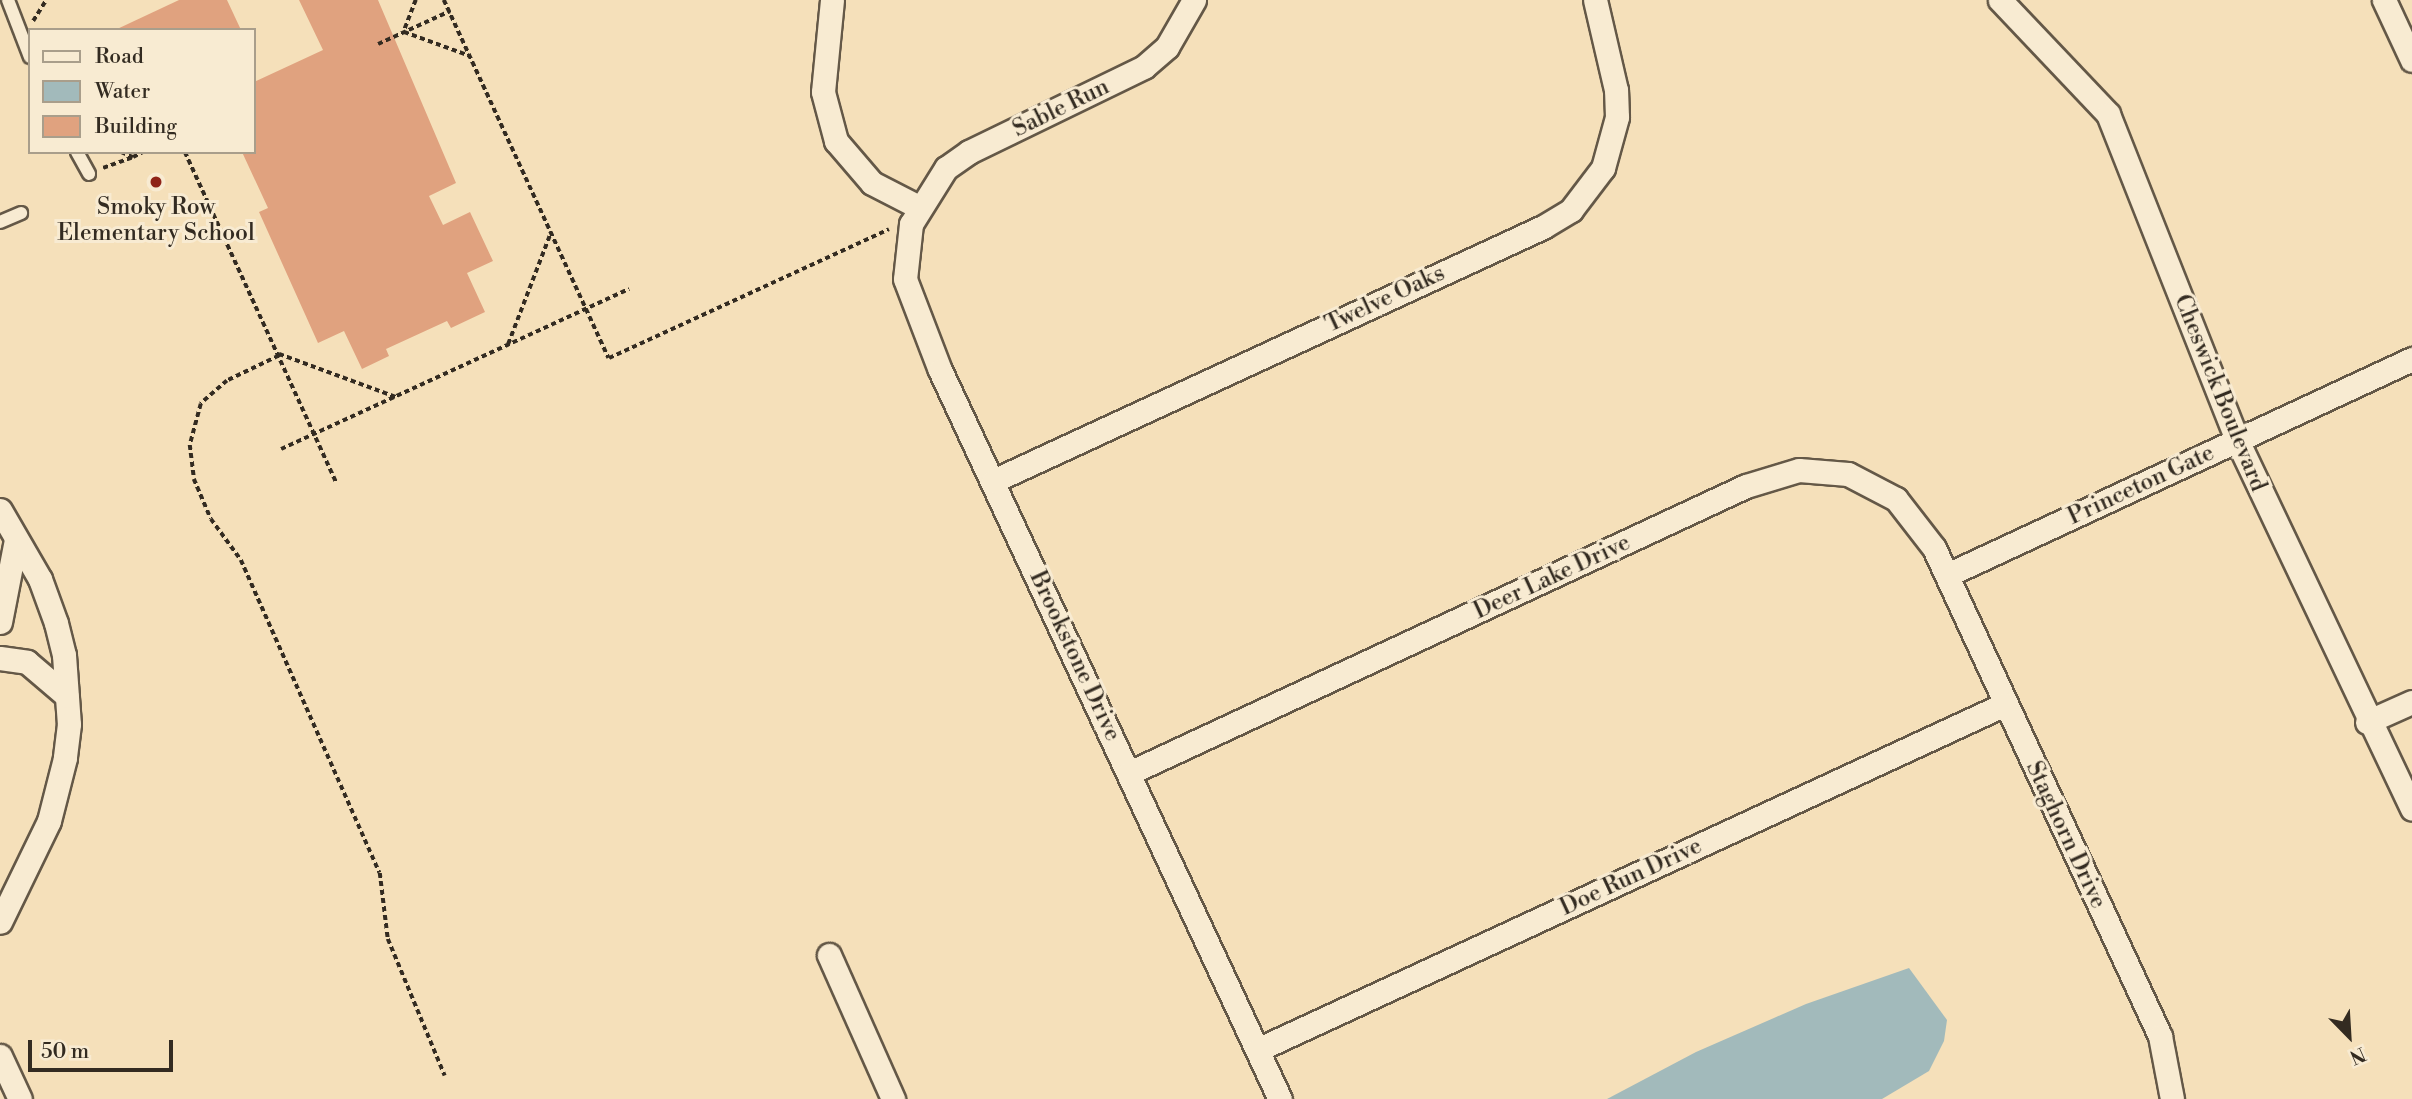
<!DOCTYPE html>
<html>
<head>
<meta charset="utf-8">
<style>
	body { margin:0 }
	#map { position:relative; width:2412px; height:1099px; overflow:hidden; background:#f5e0ba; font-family:"Libre Bodoni",serif }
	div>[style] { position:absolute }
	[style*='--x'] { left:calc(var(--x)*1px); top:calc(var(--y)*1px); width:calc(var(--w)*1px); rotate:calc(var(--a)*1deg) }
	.water>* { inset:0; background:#a2babb }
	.building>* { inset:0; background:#e0a27f }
	.path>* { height:3.5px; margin-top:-1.75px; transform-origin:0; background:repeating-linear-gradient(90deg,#332b21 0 5px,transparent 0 8.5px) }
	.roads { filter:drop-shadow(2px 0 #645847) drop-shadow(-2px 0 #645847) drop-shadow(0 2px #645847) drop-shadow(0 -2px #645847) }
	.service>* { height:12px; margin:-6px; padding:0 6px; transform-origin:6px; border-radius:6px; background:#f8ebd2 }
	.minor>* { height:23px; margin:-11.5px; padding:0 11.5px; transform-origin:11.5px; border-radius:11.5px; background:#f8ebd2 }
	.dots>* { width:19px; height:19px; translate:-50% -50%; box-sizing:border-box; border:4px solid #f8ebd2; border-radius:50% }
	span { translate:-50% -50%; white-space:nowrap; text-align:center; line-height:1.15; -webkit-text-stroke:6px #f8ebd2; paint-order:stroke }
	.street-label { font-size:23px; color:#332b21 }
	.poi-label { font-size:23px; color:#332b21 }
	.legend { position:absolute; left:28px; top:28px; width:228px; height:126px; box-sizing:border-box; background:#f8ebd2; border:2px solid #a99e8b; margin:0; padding:9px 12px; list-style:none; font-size:21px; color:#332b21 }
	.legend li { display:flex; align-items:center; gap:14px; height:35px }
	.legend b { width:35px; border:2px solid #a99e8b }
	.north { position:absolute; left:2314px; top:1001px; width:70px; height:70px; -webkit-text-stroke:5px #f8ebd2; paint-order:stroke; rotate:156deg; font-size:19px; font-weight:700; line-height:28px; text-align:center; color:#332b21 }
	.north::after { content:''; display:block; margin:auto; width:24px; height:32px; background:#332b21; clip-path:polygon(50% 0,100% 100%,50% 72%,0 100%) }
	.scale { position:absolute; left:28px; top:1040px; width:145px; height:32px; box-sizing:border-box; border:4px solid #332b21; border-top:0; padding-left:9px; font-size:21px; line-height:24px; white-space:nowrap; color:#332b21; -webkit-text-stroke:5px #f8ebd2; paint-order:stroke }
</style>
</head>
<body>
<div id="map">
	<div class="water">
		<i style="clip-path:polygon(1909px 968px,1947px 1020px,1944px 1041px,1929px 1071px,1882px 1099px,1607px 1099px,1696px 1052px,1806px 1004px)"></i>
	</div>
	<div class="building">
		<i style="clip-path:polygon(179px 0,227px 0,241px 30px,115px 30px)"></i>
		<i style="clip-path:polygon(299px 0,378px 0,456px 183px,429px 196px,443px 225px,470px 212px,493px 261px,467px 273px,485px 312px,451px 328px,447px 321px,386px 349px,389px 356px,362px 369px,344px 331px,318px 343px,259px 212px,268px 208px,242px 152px,254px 152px,254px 82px,323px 50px)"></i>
	</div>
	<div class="path">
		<i style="--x:416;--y:0;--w:34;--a:111"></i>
		<i style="--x:404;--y:32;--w:70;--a:20"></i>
		<i style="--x:444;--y:0;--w:394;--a:65.3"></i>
		<i style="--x:609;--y:358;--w:308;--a:-24.7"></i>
		<i style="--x:33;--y:21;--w:25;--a:-58"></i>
		<i style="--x:378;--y:44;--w:79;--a:-24.6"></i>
		<i style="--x:121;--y:152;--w:13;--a:23"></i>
		<i style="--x:133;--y:157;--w:11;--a:-27"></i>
		<i style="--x:185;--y:152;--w:363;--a:65.4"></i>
		<i style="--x:103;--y:168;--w:32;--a:-20"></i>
		<i style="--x:508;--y:344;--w:120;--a:-69"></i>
		<i style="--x:279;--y:354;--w:125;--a:20.2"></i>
		<i style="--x:279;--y:356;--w:58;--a:154.3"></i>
		<i style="--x:227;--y:381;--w:35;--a:139"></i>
		<i style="--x:201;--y:404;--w:42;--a:105"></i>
		<i style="--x:190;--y:445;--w:34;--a:83"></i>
		<i style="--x:194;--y:479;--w:43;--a:67"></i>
		<i style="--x:211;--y:519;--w:51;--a:53.8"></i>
		<i style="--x:241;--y:560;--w:342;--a:66.1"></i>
		<i style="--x:380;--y:873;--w:66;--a:83.1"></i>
		<i style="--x:388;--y:939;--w:148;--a:67.4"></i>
		<i style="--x:281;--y:449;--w:383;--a:-24.7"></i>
	</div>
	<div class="roads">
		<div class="service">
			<i style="--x:8;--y:0;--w:61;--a:68.9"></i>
			<i style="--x:77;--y:152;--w:25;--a:61"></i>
			<i style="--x:0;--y:222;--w:23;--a:-23"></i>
		</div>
		<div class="minor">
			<i style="--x:832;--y:0;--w:92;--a:95.6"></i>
			<i style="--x:823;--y:92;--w:51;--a:75.1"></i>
			<i style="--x:836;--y:141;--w:55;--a:49.4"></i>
			<i style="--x:872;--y:183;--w:53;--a:27.1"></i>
			<i style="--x:1194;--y:0;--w:54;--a:119.9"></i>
			<i style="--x:1167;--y:47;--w:30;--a:139"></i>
			<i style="--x:1144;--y:67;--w:195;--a:154.1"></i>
			<i style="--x:969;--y:152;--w:28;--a:145"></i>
			<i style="--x:946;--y:168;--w:66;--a:122"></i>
			<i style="--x:911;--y:224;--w:55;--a:96.2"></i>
			<i style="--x:905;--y:279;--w:97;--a:69"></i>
			<i style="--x:940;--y:370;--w:804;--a:65"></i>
			<i style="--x:2000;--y:0;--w:157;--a:46.5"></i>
			<i style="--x:2108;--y:114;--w:351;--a:68.4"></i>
			<i style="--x:2237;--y:440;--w:408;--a:64.6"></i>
			<i style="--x:2384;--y:0;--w:66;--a:65"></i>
			<i style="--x:993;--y:481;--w:606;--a:-24.79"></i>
			<i style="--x:1543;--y:227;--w:33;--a:-31"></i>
			<i style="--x:1571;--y:210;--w:53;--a:-52.7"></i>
			<i style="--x:1603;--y:168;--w:53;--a:-74.6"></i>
			<i style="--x:1617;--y:117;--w:27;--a:-92"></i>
			<i style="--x:1616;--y:90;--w:92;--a:-103.1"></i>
			<i style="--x:0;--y:510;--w:80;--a:59.9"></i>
			<i style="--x:40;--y:579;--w:47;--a:70"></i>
			<i style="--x:56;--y:623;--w:33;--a:76"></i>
			<i style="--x:64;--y:655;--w:69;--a:85.9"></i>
			<i style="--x:69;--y:724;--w:34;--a:97"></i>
			<i style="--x:65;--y:758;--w:65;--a:104.3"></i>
			<i style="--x:49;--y:821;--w:112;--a:115.9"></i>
			<i style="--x:1947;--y:575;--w:513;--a:-24.92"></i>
			<i style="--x:0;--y:622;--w:84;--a:-79"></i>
			<i style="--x:0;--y:658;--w:27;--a:8"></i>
			<i style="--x:27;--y:662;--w:52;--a:40.4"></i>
			<i style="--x:2367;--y:722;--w:49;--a:-24"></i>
			<i style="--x:1129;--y:773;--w:680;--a:-24.95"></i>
			<i style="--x:1746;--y:486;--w:55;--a:-16.8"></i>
			<i style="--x:1799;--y:470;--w:49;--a:4.7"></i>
			<i style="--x:1848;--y:474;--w:54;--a:27.5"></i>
			<i style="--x:1896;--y:499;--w:62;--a:52.2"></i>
			<i style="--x:1934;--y:548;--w:538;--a:65.15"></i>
			<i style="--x:2160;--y:1036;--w:64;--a:79.2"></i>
			<i style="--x:829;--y:955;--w:158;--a:66"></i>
			<i style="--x:1257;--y:1050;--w:824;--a:-24.82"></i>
			<i style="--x:0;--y:1056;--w:47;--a:65.1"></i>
		</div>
	</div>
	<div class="dots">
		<i style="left:156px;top:182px;background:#8f2418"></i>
	</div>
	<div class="street-label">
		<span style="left:1061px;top:108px;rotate:-26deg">Sable Run</span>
		<span style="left:1385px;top:299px;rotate:-25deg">Twelve Oaks</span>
		<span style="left:2220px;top:393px;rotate:68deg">Cheswick Boulevard</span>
		<span style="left:2141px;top:485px;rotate:-25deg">Princeton Gate</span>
		<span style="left:1552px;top:577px;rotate:-25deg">Deer Lake Drive</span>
		<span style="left:1075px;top:656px;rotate:65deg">Brookstone Drive</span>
		<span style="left:2066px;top:835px;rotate:65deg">Staghorn Drive</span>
		<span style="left:1631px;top:877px;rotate:-25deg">Doe Run Drive</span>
	</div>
	<div class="poi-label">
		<span style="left:156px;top:220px">Smoky Row<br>Elementary School</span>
	</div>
	<ul class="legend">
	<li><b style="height:9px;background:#f8ebd2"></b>Road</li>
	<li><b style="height:19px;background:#a2babb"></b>Water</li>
	<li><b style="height:19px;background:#e0a27f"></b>Building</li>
	</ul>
	<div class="north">N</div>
	<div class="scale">50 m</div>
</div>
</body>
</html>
